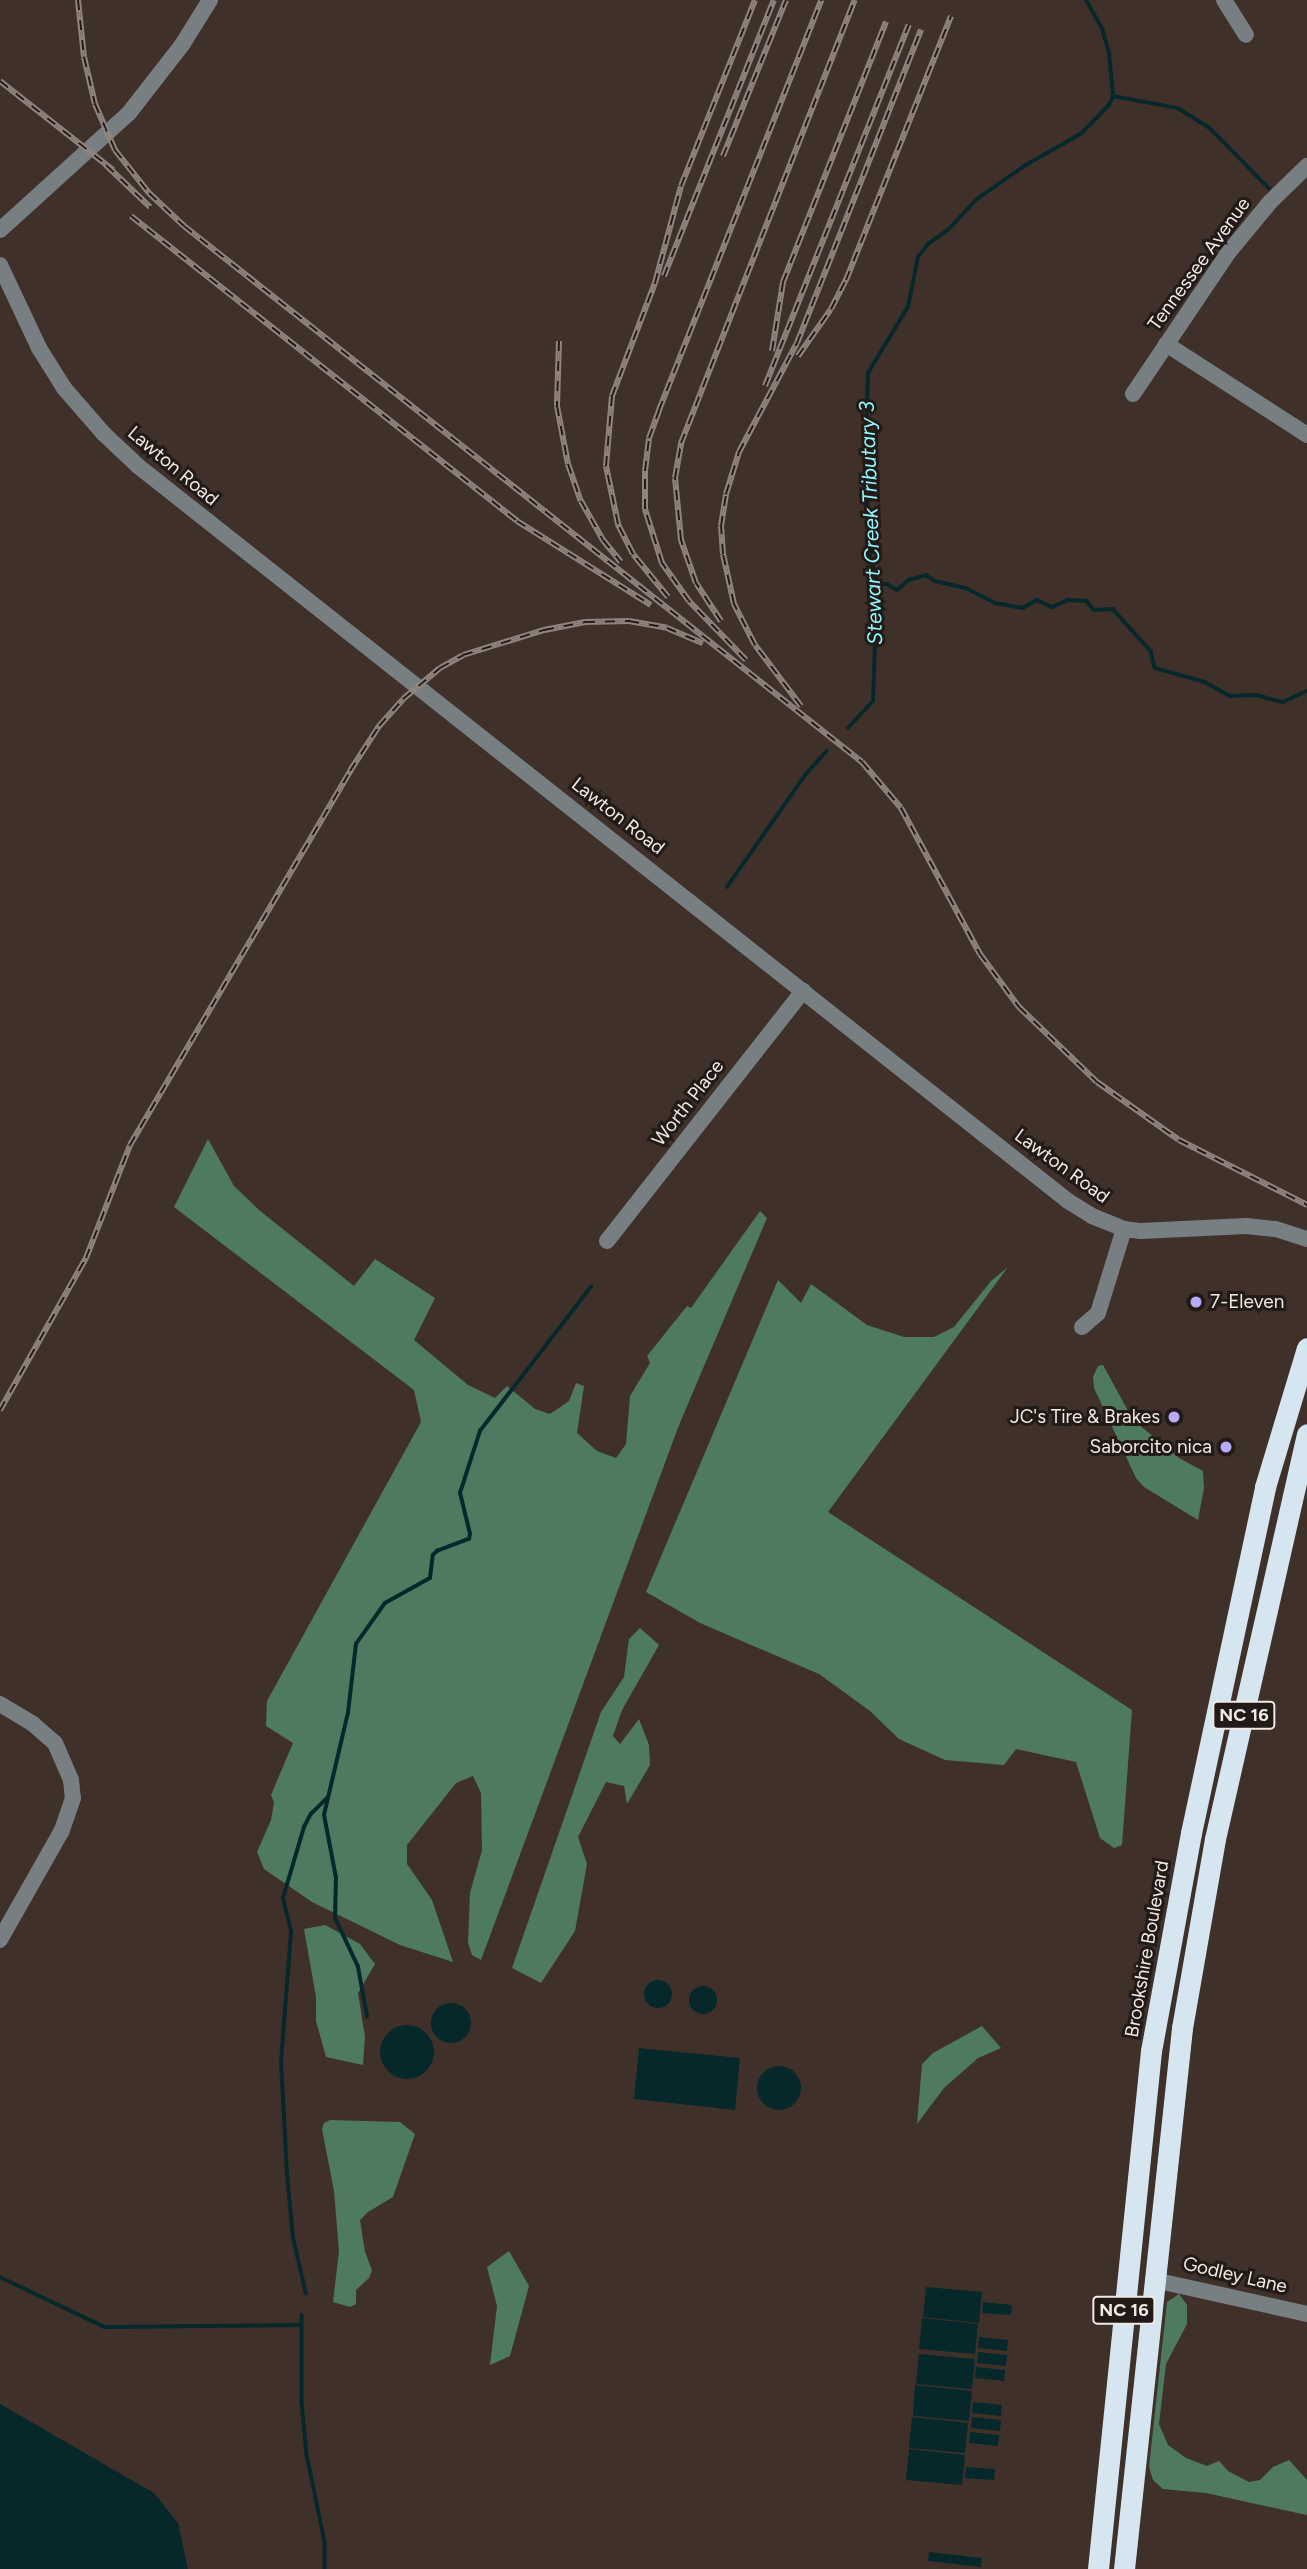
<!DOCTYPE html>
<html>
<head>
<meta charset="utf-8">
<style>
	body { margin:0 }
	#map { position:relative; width:1307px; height:2569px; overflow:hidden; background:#3f312a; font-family:Figtree,sans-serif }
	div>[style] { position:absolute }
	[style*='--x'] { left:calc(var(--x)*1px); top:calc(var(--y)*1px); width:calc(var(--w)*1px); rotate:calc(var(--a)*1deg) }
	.forest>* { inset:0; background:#4e7a5f }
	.water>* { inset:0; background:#06282b }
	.round { border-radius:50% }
	.stream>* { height:3.5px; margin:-1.75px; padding:0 1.75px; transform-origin:1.75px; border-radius:1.75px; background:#06282b }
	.minor>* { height:16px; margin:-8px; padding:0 8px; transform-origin:8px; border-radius:8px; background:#787f83 }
	.highway>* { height:21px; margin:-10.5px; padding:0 10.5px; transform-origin:10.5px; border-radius:10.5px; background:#d5e6f1 }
	.rail>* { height:6px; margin-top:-3px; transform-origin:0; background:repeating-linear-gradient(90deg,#211a17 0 10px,#90847f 0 20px); box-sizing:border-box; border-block:2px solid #90847f }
	.dots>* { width:19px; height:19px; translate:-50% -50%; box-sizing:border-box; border:4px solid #211a17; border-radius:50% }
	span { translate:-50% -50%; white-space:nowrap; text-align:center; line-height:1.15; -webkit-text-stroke:6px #211a17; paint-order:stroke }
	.shield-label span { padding:2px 5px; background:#211a17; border:2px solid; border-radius:5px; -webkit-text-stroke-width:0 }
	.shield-label { font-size:18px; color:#f2e8e4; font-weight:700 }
	.street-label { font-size:19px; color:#f2e8e4 }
	.poi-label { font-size:19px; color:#f2e8e4 }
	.left { translate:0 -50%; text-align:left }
	.right { translate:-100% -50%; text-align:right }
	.water-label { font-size:21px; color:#90f4fd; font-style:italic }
</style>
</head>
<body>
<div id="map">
	<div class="forest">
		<i style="clip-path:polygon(208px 1139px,234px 1186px,259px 1210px,354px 1286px,375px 1259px,435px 1298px,414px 1340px,468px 1385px,495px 1398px,507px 1386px,535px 1409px,550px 1414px,569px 1401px,576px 1383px,584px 1386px,577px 1433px,597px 1451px,616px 1458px,626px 1444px,630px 1396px,650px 1363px,647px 1356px,687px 1306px,691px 1308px,760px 1211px,767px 1218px,679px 1425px,481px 1960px,472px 1955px,468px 1943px,470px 1893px,482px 1850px,481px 1793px,473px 1776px,456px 1783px,407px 1845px,407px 1864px,432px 1900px,453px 1962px,400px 1945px,312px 1902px,264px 1869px,257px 1852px,271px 1820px,274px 1802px,271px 1795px,293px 1743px,266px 1726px,267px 1701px,421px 1422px,414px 1390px,174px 1207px)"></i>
		<i style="clip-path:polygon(1008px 1267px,828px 1512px,1132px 1710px,1122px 1845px,1114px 1848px,1100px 1838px,1076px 1762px,1016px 1749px,1004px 1765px,945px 1760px,899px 1739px,870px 1711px,819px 1674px,700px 1623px,646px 1592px,778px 1280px,801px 1303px,811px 1284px,867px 1325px,904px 1337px,934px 1337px,954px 1327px,991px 1281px)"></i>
		<i style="clip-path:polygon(1103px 1365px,1133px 1420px,1179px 1458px,1203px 1471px,1204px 1488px,1198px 1520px,1144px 1487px,1136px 1478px,1094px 1388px,1093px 1377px,1098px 1366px)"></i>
		<i style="clip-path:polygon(640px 1628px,659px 1645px,622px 1710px,613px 1736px,620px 1744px,639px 1719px,649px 1745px,650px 1765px,627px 1804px,624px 1786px,606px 1782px,578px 1837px,587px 1864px,575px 1931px,541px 1983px,512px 1968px,601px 1712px,624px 1677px,629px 1639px)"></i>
		<i style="clip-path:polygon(325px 1925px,360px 1944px,375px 1964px,358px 1993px,365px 2037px,363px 2065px,326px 2057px,316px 2021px,316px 1997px,304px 1929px)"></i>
		<i style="clip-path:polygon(982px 2026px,1001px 2048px,978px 2058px,944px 2088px,917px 2124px,922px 2064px,933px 2053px)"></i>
		<i style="clip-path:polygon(330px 2120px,400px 2122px,415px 2134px,393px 2197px,368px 2212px,360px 2220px,365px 2252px,372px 2270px,369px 2278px,356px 2290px,356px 2304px,350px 2307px,333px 2302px,339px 2251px,334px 2191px,322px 2129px,324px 2123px)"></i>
		<i style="clip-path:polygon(509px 2251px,529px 2286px,510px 2356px,490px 2365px,497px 2306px,487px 2267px)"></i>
		<i style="clip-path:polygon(1179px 2294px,1187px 2305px,1187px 2324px,1166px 2364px,1159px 2424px,1168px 2445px,1186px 2458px,1207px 2466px,1219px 2461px,1228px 2471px,1249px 2482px,1260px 2480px,1273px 2467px,1289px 2460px,1307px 2480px,1307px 2515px,1206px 2493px,1163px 2489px,1153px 2480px,1149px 2467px,1167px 2302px)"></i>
	</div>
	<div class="water">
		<i class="round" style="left:644px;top:1980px;width:28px;height:28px"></i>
		<i class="round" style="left:689px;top:1986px;width:28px;height:28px"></i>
		<i class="round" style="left:431px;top:2003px;width:40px;height:40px"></i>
		<i class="round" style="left:380px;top:2025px;width:54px;height:54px"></i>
		<i style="clip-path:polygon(639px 2048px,740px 2058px,735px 2110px,634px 2099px)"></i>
		<i class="round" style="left:757px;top:2066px;width:44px;height:44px"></i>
		<i style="clip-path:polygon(926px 2287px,982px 2292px,979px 2323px,923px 2317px)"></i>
		<i style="clip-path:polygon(983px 2302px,1012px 2305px,1011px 2315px,982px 2313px)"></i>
		<i style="clip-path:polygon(922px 2318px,978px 2324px,975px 2354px,919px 2349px)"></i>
		<i style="clip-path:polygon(979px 2337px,1008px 2340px,1007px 2351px,978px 2348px)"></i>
		<i style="clip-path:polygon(978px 2352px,1007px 2355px,1006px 2366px,977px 2363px)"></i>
		<i style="clip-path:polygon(919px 2354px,975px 2359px,972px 2389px,916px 2384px)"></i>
		<i style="clip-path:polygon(976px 2367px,1005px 2370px,1004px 2381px,975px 2378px)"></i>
		<i style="clip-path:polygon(915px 2385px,972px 2391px,969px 2421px,913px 2416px)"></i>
		<i style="clip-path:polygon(973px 2402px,1002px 2405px,1001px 2416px,972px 2413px)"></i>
		<i style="clip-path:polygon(0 2404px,154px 2493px,178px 2523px,188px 2569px,0 2569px)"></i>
		<i style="clip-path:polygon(912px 2417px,968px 2423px,965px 2453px,909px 2448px)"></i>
		<i style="clip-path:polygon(972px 2417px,1001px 2420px,1000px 2431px,971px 2428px)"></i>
		<i style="clip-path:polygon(970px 2432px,999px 2435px,998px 2446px,969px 2443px)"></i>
		<i style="clip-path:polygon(909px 2449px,965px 2455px,962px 2485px,906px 2480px)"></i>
		<i style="clip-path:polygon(966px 2467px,995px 2469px,994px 2480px,965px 2478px)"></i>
		<i style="clip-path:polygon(929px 2552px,982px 2558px,981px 2567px,928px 2561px)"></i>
	</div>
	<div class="stream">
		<i style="--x:1113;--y:96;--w:66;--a:10.5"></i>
		<i style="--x:1178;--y:108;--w:36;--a:32"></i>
		<i style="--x:1209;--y:127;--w:86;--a:45.5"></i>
		<i style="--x:877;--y:584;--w:10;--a:0"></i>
		<i style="--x:887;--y:584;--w:12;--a:31"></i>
		<i style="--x:897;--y:590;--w:16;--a:-40"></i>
		<i style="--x:909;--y:580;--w:18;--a:-16"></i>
		<i style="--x:926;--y:575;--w:11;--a:34"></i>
		<i style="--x:935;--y:581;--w:32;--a:13"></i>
		<i style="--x:966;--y:588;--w:33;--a:27"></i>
		<i style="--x:995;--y:603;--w:28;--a:10"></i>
		<i style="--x:1023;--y:608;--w:16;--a:-30"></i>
		<i style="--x:1037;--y:600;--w:17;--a:25"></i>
		<i style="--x:1052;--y:607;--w:17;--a:-24"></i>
		<i style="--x:1068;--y:600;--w:19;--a:3"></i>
		<i style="--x:1087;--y:601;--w:11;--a:52"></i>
		<i style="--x:1094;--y:610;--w:19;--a:-3"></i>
		<i style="--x:1113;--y:609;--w:57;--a:47.9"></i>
		<i style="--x:1151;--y:651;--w:17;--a:77"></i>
		<i style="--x:1155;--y:668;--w:52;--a:15.6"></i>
		<i style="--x:1205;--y:682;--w:29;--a:29"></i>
		<i style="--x:1230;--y:696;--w:26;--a:-2"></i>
		<i style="--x:1256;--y:695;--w:28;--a:15"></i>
		<i style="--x:1283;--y:702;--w:26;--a:-25"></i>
		<i style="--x:848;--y:728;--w:37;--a:-47"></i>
		<i style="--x:873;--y:701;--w:117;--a:-88"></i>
		<i style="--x:877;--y:584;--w:30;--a:-104"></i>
		<i style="--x:870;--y:555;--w:95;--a:-93"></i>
		<i style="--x:865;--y:460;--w:87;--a:-88"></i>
		<i style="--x:868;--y:373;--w:77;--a:-58.8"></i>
		<i style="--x:908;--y:307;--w:51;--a:-78.7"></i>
		<i style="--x:918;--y:257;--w:16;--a:-52"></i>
		<i style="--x:928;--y:244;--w:24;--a:-35"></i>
		<i style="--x:948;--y:230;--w:42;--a:-46.9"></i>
		<i style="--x:977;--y:199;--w:60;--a:-34.8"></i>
		<i style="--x:1026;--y:165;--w:64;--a:-29.7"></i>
		<i style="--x:1082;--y:133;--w:39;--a:-46"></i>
		<i style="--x:1109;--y:105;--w:10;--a:-66"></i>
		<i style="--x:1113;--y:96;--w:43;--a:-95.3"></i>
		<i style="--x:1109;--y:53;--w:25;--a:-106"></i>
		<i style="--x:1102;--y:29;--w:33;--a:-119"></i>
		<i style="--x:727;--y:887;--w:138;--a:-55"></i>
		<i style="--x:806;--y:774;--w:31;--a:-48"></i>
		<i style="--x:367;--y:2017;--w:51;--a:-100.2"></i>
		<i style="--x:358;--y:1967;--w:54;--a:-115.1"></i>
		<i style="--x:335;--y:1918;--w:40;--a:-88.6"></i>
		<i style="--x:336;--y:1878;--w:64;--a:-100.8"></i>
		<i style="--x:324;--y:1815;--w:105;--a:-76.8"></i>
		<i style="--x:348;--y:1713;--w:69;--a:-83.4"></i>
		<i style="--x:356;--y:1644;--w:50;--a:-54.7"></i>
		<i style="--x:385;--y:1603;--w:51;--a:-29.1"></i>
		<i style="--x:430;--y:1578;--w:23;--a:-83"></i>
		<i style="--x:433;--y:1555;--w:6;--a:-45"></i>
		<i style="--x:437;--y:1551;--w:34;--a:-21"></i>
		<i style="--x:469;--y:1539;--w:5;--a:-79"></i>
		<i style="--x:470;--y:1534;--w:42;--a:-103.7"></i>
		<i style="--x:460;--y:1493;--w:65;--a:-72.1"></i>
		<i style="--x:480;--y:1431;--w:182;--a:-52.4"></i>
		<i style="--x:0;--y:2277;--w:116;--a:25.5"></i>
		<i style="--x:105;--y:2327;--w:197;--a:-0.6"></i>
		<i style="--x:306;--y:2294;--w:57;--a:-103.1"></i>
		<i style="--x:293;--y:2238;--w:63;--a:-95.4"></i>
		<i style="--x:287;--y:2175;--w:113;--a:-93"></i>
		<i style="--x:281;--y:2062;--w:131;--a:-85.6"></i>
		<i style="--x:291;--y:1931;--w:34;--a:-104"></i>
		<i style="--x:283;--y:1898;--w:74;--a:-73.5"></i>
		<i style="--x:304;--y:1827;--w:15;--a:-62"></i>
		<i style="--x:311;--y:1814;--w:23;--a:-45"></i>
		<i style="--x:302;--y:2315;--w:87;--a:90"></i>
		<i style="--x:302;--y:2402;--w:53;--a:84.6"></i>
		<i style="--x:307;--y:2455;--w:89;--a:78.3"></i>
		<i style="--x:325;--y:2542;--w:27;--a:90"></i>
	</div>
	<div class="minor">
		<i style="--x:1224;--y:0;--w:41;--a:57.8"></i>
		<i style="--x:0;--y:230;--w:174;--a:-42.2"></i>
		<i style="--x:129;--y:113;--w:86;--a:-52.1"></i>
		<i style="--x:182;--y:45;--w:53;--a:-58.1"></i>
		<i style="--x:0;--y:265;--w:92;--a:64.8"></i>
		<i style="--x:39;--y:348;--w:47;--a:58"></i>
		<i style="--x:64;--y:388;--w:60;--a:49.1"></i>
		<i style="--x:103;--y:433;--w:48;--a:43.3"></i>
		<i style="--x:138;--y:466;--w:1185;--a:38.32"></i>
		<i style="--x:1068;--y:1201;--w:28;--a:32"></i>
		<i style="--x:1092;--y:1216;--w:35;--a:22"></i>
		<i style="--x:1124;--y:1229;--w:17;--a:7"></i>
		<i style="--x:1141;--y:1231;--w:105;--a:-2.7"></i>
		<i style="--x:1246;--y:1226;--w:30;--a:6"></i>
		<i style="--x:1276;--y:1229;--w:33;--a:18"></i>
		<i style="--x:1166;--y:344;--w:168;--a:32.8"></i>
		<i style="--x:1133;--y:394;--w:170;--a:-56"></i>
		<i style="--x:1228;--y:253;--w:66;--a:-50.5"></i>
		<i style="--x:1270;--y:202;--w:52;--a:-44.2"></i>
		<i style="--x:607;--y:1241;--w:318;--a:-51.9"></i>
		<i style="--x:1082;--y:1327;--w:21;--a:-41"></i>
		<i style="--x:1098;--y:1313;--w:88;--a:-72.8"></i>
		<i style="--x:0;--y:1704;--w:39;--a:31"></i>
		<i style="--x:33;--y:1724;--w:29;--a:41"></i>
		<i style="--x:55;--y:1743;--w:40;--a:66.6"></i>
		<i style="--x:71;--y:1780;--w:18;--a:84"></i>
		<i style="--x:73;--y:1798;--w:36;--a:109"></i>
		<i style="--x:61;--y:1832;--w:124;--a:119.5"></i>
		<i style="--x:1154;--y:2280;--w:157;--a:12.5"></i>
	</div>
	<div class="highway">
		<i style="--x:1098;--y:2569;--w:521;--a:-84.16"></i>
		<i style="--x:1151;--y:2051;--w:222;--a:-79.6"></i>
		<i style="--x:1191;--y:1833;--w:354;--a:-77.9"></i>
		<i style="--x:1265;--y:1487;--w:145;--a:-73.2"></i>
		<i style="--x:1124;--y:2569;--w:544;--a:-83.88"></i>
		<i style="--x:1182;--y:2028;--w:192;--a:-80.1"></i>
		<i style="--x:1215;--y:1839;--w:415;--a:-77.2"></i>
	</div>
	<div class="rail">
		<i style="--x:78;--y:0;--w:57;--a:84"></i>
		<i style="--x:84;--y:57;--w:48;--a:76.8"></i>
		<i style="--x:95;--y:104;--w:50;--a:66.5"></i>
		<i style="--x:115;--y:150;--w:55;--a:51.7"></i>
		<i style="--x:149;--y:193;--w:48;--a:43.3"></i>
		<i style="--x:184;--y:226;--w:864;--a:38.33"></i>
		<i style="--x:862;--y:762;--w:60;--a:49.7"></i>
		<i style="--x:901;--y:808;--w:166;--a:61.6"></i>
		<i style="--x:980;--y:954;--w:66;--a:53.7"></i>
		<i style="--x:1019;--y:1007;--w:108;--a:43.9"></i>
		<i style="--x:1097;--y:1082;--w:100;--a:35.3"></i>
		<i style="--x:1179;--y:1140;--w:144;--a:26.9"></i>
		<i style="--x:0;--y:81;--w:144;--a:38.2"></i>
		<i style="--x:723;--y:156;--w:168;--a:-68"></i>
		<i style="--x:106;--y:165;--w:61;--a:43.7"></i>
		<i style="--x:131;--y:216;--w:492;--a:38.3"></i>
		<i style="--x:517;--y:521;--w:158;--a:32.1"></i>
		<i style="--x:664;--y:276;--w:297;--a:-68.3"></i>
		<i style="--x:559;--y:341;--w:65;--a:91.8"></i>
		<i style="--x:557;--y:406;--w:59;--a:79.3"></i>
		<i style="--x:568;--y:464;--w:39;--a:71"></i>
		<i style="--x:581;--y:501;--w:45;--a:60.6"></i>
		<i style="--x:603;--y:540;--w:28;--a:51"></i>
		<i style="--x:772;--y:351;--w:70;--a:-80.9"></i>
		<i style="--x:783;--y:282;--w:280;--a:-68.4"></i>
		<i style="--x:798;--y:356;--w:57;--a:-54.9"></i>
		<i style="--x:831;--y:309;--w:33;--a:-63"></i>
		<i style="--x:846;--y:280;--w:284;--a:-68.3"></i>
		<i style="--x:765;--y:386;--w:389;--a:-68.3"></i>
		<i style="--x:668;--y:597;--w:55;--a:-129.1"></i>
		<i style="--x:633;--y:554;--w:34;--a:-117"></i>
		<i style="--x:618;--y:524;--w:59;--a:-101.7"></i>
		<i style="--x:606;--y:466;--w:70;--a:-85.1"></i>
		<i style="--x:612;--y:396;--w:121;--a:-69.2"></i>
		<i style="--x:655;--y:283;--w:100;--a:-75"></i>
		<i style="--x:681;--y:186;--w:200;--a:-68.3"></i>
		<i style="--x:721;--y:621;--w:45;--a:-123.3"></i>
		<i style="--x:696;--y:583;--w:46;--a:-109.2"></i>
		<i style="--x:681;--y:540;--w:62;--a:-95.5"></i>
		<i style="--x:675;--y:478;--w:36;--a:-80"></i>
		<i style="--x:681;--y:443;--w:476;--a:-68.6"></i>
		<i style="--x:746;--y:660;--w:82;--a:-134"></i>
		<i style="--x:689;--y:601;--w:47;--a:-125.4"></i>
		<i style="--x:662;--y:563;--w:57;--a:-107.5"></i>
		<i style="--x:645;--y:509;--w:38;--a:-90"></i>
		<i style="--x:645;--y:471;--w:33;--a:-83"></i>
		<i style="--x:649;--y:438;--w:30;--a:-70"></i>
		<i style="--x:659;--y:410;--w:441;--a:-68.4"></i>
		<i style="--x:801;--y:706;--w:76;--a:-127"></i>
		<i style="--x:755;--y:645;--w:46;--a:-117.1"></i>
		<i style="--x:734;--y:604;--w:51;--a:-102.4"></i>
		<i style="--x:723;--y:554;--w:28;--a:-94"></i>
		<i style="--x:721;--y:526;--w:32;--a:-81"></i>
		<i style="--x:726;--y:494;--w:44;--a:-72.8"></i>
		<i style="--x:739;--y:452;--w:123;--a:-62"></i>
		<i style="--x:797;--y:343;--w:337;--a:-68.4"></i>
		<i style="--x:0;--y:1410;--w:175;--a:-60.5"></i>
		<i style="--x:86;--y:1258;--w:121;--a:-68.7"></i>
		<i style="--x:130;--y:1145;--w:434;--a:-59.5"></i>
		<i style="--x:350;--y:771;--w:54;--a:-57.2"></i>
		<i style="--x:379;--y:726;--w:36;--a:-48"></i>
		<i style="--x:403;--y:699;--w:48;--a:-40"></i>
		<i style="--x:440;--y:668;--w:26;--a:-29"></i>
		<i style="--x:463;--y:655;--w:85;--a:-17.2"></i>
		<i style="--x:544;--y:630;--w:42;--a:-11"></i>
		<i style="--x:585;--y:622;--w:44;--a:-1.3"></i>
		<i style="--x:629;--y:621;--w:39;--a:10"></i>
		<i style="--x:667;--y:628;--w:39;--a:23"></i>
	</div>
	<div class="dots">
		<i style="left:1196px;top:1302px;background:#b7abf8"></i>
		<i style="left:1174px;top:1417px;background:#b7abf8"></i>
		<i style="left:1226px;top:1447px;background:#b7abf8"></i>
	</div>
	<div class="shield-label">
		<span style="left:1244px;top:1715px">NC 16</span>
		<span style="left:1124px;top:2310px">NC 16</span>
	</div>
	<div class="street-label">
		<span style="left:1199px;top:264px;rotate:-54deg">Tennessee Avenue</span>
		<span style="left:173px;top:466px;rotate:40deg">Lawton Road</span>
		<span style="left:618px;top:816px;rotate:38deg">Lawton Road</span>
		<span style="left:688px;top:1103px;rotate:-52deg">Worth Place</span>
		<span style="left:1062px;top:1166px;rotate:36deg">Lawton Road</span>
		<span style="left:1147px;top:1949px;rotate:-80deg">Brookshire Boulevard</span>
		<span style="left:1235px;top:2275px;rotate:13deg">Godley Lane</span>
	</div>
	<div class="poi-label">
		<span class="left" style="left:1210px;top:1302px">7-Eleven</span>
		<span class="right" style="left:1160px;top:1417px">JC's Tire &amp; Brakes</span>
		<span class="right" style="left:1212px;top:1447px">Saborcito nica</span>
	</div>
	<div class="water-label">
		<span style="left:871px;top:523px;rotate:-92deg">Stewart Creek Tributary 3</span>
	</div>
</div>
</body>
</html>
